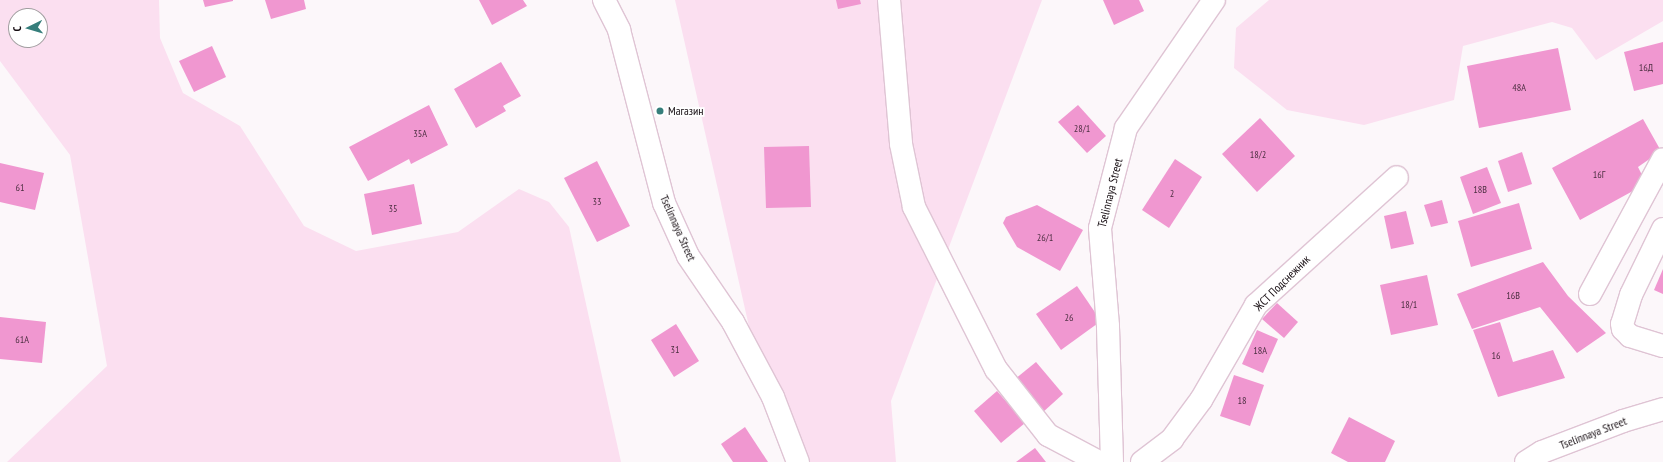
<!DOCTYPE html>
<html>
<head>
<meta charset="utf-8">
<style>
	body { margin:0 }
	#map { position:relative; width:1663px; height:462px; overflow:hidden; background:#fcf7fa; font-family:"PT Sans Narrow",sans-serif }
	div>[style] { position:absolute }
	[style*='--x'] { left:calc(var(--x)*1px); top:calc(var(--y)*1px); width:calc(var(--w)*1px); rotate:calc(var(--a)*1deg) }
	.green>* { inset:0; background:#fbdff0 }
	.building>* { inset:0; background:#f097d0 }
	.roads { filter:drop-shadow(1px 0 #dfc4d4) drop-shadow(-1px 0 #dfc4d4) drop-shadow(0 1px #dfc4d4) drop-shadow(0 -1px #dfc4d4) }
	.minor>* { height:22px; margin:-11px; padding:0 11px; transform-origin:11px; border-radius:11px; background:#fff }
	.dots>* { width:11px; height:11px; translate:-50% -50%; box-sizing:border-box; border:2px solid #fff; border-radius:50% }
	span { translate:-50% -50%; white-space:nowrap; text-align:center; line-height:1.15; -webkit-text-stroke:3.5px #fff; paint-order:stroke }
	.number-label { font-size:10px; color:#4c2f41 }
	.number-label span { -webkit-text-stroke-width:0 }
	.poi-label { font-size:12px; color:#150c11 }
	.left { translate:0 -50%; text-align:left }
	.street-label { font-size:12px; color:#150c11 }
	.north { position:absolute; left:8px; top:8px; width:40px; height:40px; box-sizing:border-box; background:#fff; border:1px solid #a19ea0; border-radius:50%; rotate:265deg; font-size:11px; font-weight:700; line-height:16px; text-align:center; color:#150c11 }
	.north::after { content:''; display:block; margin:auto; width:14px; height:18px; background:#367e7b; clip-path:polygon(50% 0,100% 100%,50% 72%,0 100%) }
</style>
</head>
<body>
<div id="map">
	<div class="green">
		<i style="clip-path:polygon(evenodd,0 0,159px 0,160px 38px,183px 93px,240px 126px,304px 226px,356px 251px,458px 232px,519px 189px,549px 202px,569px 227px,621px 462px,7px 462px,107px 366px,70px 155px,0 61px,0 0,16px 16px,40px 16px,40px 40px,16px 40px,16px 16px)"></i>
		<i style="clip-path:polygon(675px 0,1042px 0,891px 401px,896px 462px,802px 462px,750px 331px)"></i>
		<i style="clip-path:polygon(1269px 0,1663px 0,1663px 21px,1596px 60px,1572px 28px,1552px 22px,1463px 46px,1454px 100px,1364px 125px,1287px 110px,1234px 68px,1236px 28px)"></i>
	</div>
	<div class="building">
		<i style="clip-path:polygon(203px 0,233px 0,233px 1px,205px 7px)"></i>
		<i style="clip-path:polygon(265px 0,304px 0,306px 9px,271px 19px)"></i>
		<i style="clip-path:polygon(479px 0,523px 0,527px 6px,492px 25px)"></i>
		<i style="clip-path:polygon(836px 0,860px 0,861px 4px,838px 9px)"></i>
		<i style="clip-path:polygon(1103px 0,1139px 0,1144px 11px,1114px 25px)"></i>
		<i style="clip-path:polygon(1663px 42px,1663px 84px,1634px 91px,1624px 52px)"></i>
		<i style="clip-path:polygon(212px 46px,226px 77px,194px 92px,179px 61px)"></i>
		<i style="clip-path:polygon(1558px 48px,1571px 110px,1479px 128px,1467px 66px)"></i>
		<i style="clip-path:polygon(501px 62px,521px 96px,503px 106px,506px 111px,476px 128px,454px 89px)"></i>
		<i style="clip-path:polygon(429px 105px,448px 145px,411px 164px,409px 159px,368px 181px,349px 147px)"></i>
		<i style="clip-path:polygon(1078px 105px,1106px 136px,1087px 153px,1058px 122px)"></i>
		<i style="clip-path:polygon(1260px 118px,1295px 156px,1257px 192px,1222px 154px)"></i>
		<i style="clip-path:polygon(1643px 119px,1661px 151px,1638px 167px,1645px 181px,1642px 186px,1580px 220px,1552px 168px)"></i>
		<i style="clip-path:polygon(809px 146px,811px 207px,766px 208px,764px 147px)"></i>
		<i style="clip-path:polygon(1522px 152px,1532px 184px,1508px 192px,1498px 161px)"></i>
		<i style="clip-path:polygon(1175px 159px,1202px 177px,1169px 228px,1142px 210px)"></i>
		<i style="clip-path:polygon(597px 161px,630px 226px,597px 242px,564px 178px)"></i>
		<i style="clip-path:polygon(0 163px,44px 173px,35px 210px,0 202px)"></i>
		<i style="clip-path:polygon(1487px 167px,1501px 203px,1473px 214px,1460px 177px)"></i>
		<i style="clip-path:polygon(414px 184px,422px 224px,372px 235px,364px 194px)"></i>
		<i style="clip-path:polygon(1442px 200px,1448px 223px,1431px 227px,1424px 205px)"></i>
		<i style="clip-path:polygon(1519px 203px,1532px 249px,1471px 267px,1458px 221px)"></i>
		<i style="clip-path:polygon(1037px 205px,1083px 230px,1060px 271px,1017px 247px,1003px 223px,1006px 217px)"></i>
		<i style="clip-path:polygon(1406px 211px,1414px 244px,1391px 249px,1384px 216px)"></i>
		<i style="clip-path:polygon(1543px 262px,1568px 296px,1606px 333px,1577px 353px,1540px 307px,1472px 329px,1457px 294px)"></i>
		<i style="clip-path:polygon(1663px 269px,1663px 294px,1654px 290px)"></i>
		<i style="clip-path:polygon(1427px 275px,1438px 325px,1391px 335px,1380px 285px)"></i>
		<i style="clip-path:polygon(1077px 286px,1101px 321px,1061px 350px,1036px 314px)"></i>
		<i style="clip-path:polygon(1277px 303px,1298px 322px,1284px 338px,1262px 319px)"></i>
		<i style="clip-path:polygon(0 317px,46px 322px,42px 363px,0 359px)"></i>
		<i style="clip-path:polygon(1500px 322px,1513px 362px,1553px 350px,1565px 378px,1498px 397px,1473px 330px)"></i>
		<i style="clip-path:polygon(676px 324px,699px 361px,674px 377px,651px 340px)"></i>
		<i style="clip-path:polygon(1257px 330px,1278px 339px,1263px 373px,1242px 364px)"></i>
		<i style="clip-path:polygon(1036px 362px,1063px 394px,1042px 413px,1014px 380px)"></i>
		<i style="clip-path:polygon(1234px 375px,1264px 385px,1250px 426px,1220px 416px)"></i>
		<i style="clip-path:polygon(997px 391px,1025px 423px,1001px 443px,974px 411px)"></i>
		<i style="clip-path:polygon(1349px 417px,1395px 441px,1385px 462px,1348px 462px,1331px 453px)"></i>
		<i style="clip-path:polygon(745px 427px,768px 462px,733px 462px,721px 444px)"></i>
		<i style="clip-path:polygon(1035px 448px,1046px 462px,1016px 462px)"></i>
	</div>
	<div class="roads">
		<div class="minor">
			<i style="--x:604;--y:0;--w:34;--a:63"></i>
			<i style="--x:619;--y:30;--w:179;--a:75.4"></i>
			<i style="--x:664;--y:203;--w:58;--a:65.6"></i>
			<i style="--x:688;--y:256;--w:80;--a:55.7"></i>
			<i style="--x:733;--y:322;--w:85;--a:61.9"></i>
			<i style="--x:773;--y:397;--w:70;--a:69"></i>
			<i style="--x:889;--y:0;--w:144;--a:85.2"></i>
			<i style="--x:901;--y:144;--w:64;--a:78.3"></i>
			<i style="--x:914;--y:207;--w:182;--a:63.2"></i>
			<i style="--x:996;--y:369;--w:84;--a:51.8"></i>
			<i style="--x:1048;--y:435;--w:58;--a:27.9"></i>
			<i style="--x:1663;--y:229;--w:73;--a:115.9"></i>
			<i style="--x:1631;--y:295;--w:30;--a:107"></i>
			<i style="--x:1622;--y:324;--w:5;--a:79"></i>
			<i style="--x:1623;--y:329;--w:10;--a:45"></i>
			<i style="--x:1630;--y:336;--w:34;--a:17"></i>
			<i style="--x:1590;--y:294;--w:153;--a:-61.6"></i>
			<i style="--x:1112;--y:462;--w:136;--a:-91.7"></i>
			<i style="--x:1108;--y:326;--w:98;--a:-94.7"></i>
			<i style="--x:1100;--y:228;--w:103;--a:-75.4"></i>
			<i style="--x:1126;--y:128;--w:155;--a:-55.5"></i>
			<i style="--x:1142;--y:462;--w:38;--a:-37"></i>
			<i style="--x:1172;--y:439;--w:49;--a:-53.4"></i>
			<i style="--x:1201;--y:400;--w:110;--a:-59.9"></i>
			<i style="--x:1256;--y:305;--w:190;--a:-42.2"></i>
			<i style="--x:1526;--y:462;--w:19;--a:-32"></i>
			<i style="--x:1542;--y:452;--w:87;--a:-20.9"></i>
			<i style="--x:1623;--y:421;--w:42;--a:-16.7"></i>
		</div>
	</div>
	<div class="dots">
		<i style="left:660px;top:111px;background:#367e7b"></i>
	</div>
	<div class="number-label">
		<span style="left:1646px;top:68px">16Д</span>
		<span style="left:1519px;top:88px">48А</span>
		<span style="left:1082px;top:129px">28/1</span>
		<span style="left:420px;top:134px">35А</span>
		<span style="left:1258px;top:155px">18/2</span>
		<span style="left:1599px;top:175px">16Г</span>
		<span style="left:20px;top:188px">61</span>
		<span style="left:1480px;top:190px">18В</span>
		<span style="left:1172px;top:194px">2</span>
		<span style="left:597px;top:202px">33</span>
		<span style="left:393px;top:209px">35</span>
		<span style="left:1045px;top:238px">26/1</span>
		<span style="left:1513px;top:296px">16В</span>
		<span style="left:1409px;top:305px">18/1</span>
		<span style="left:1069px;top:318px">26</span>
		<span style="left:22px;top:340px">61А</span>
		<span style="left:675px;top:350px">31</span>
		<span style="left:1260px;top:351px">18А</span>
		<span style="left:1496px;top:356px">16</span>
		<span style="left:1242px;top:401px">18</span>
	</div>
	<div class="poi-label">
		<span class="left" style="left:668px;top:111px">Магазин</span>
	</div>
	<div class="street-label">
		<span style="left:1110px;top:193px;rotate:-76deg">Tselinnaya Street</span>
		<span style="left:678px;top:228px;rotate:66deg">Tselinnaya Street</span>
		<span style="left:1282px;top:283px;rotate:-45deg">ЖСТ Подснежник</span>
		<span style="left:1593px;top:433px;rotate:-21deg">Tselinnaya Street</span>
	</div>
	<div class="north">С</div>
</div>
</body>
</html>
